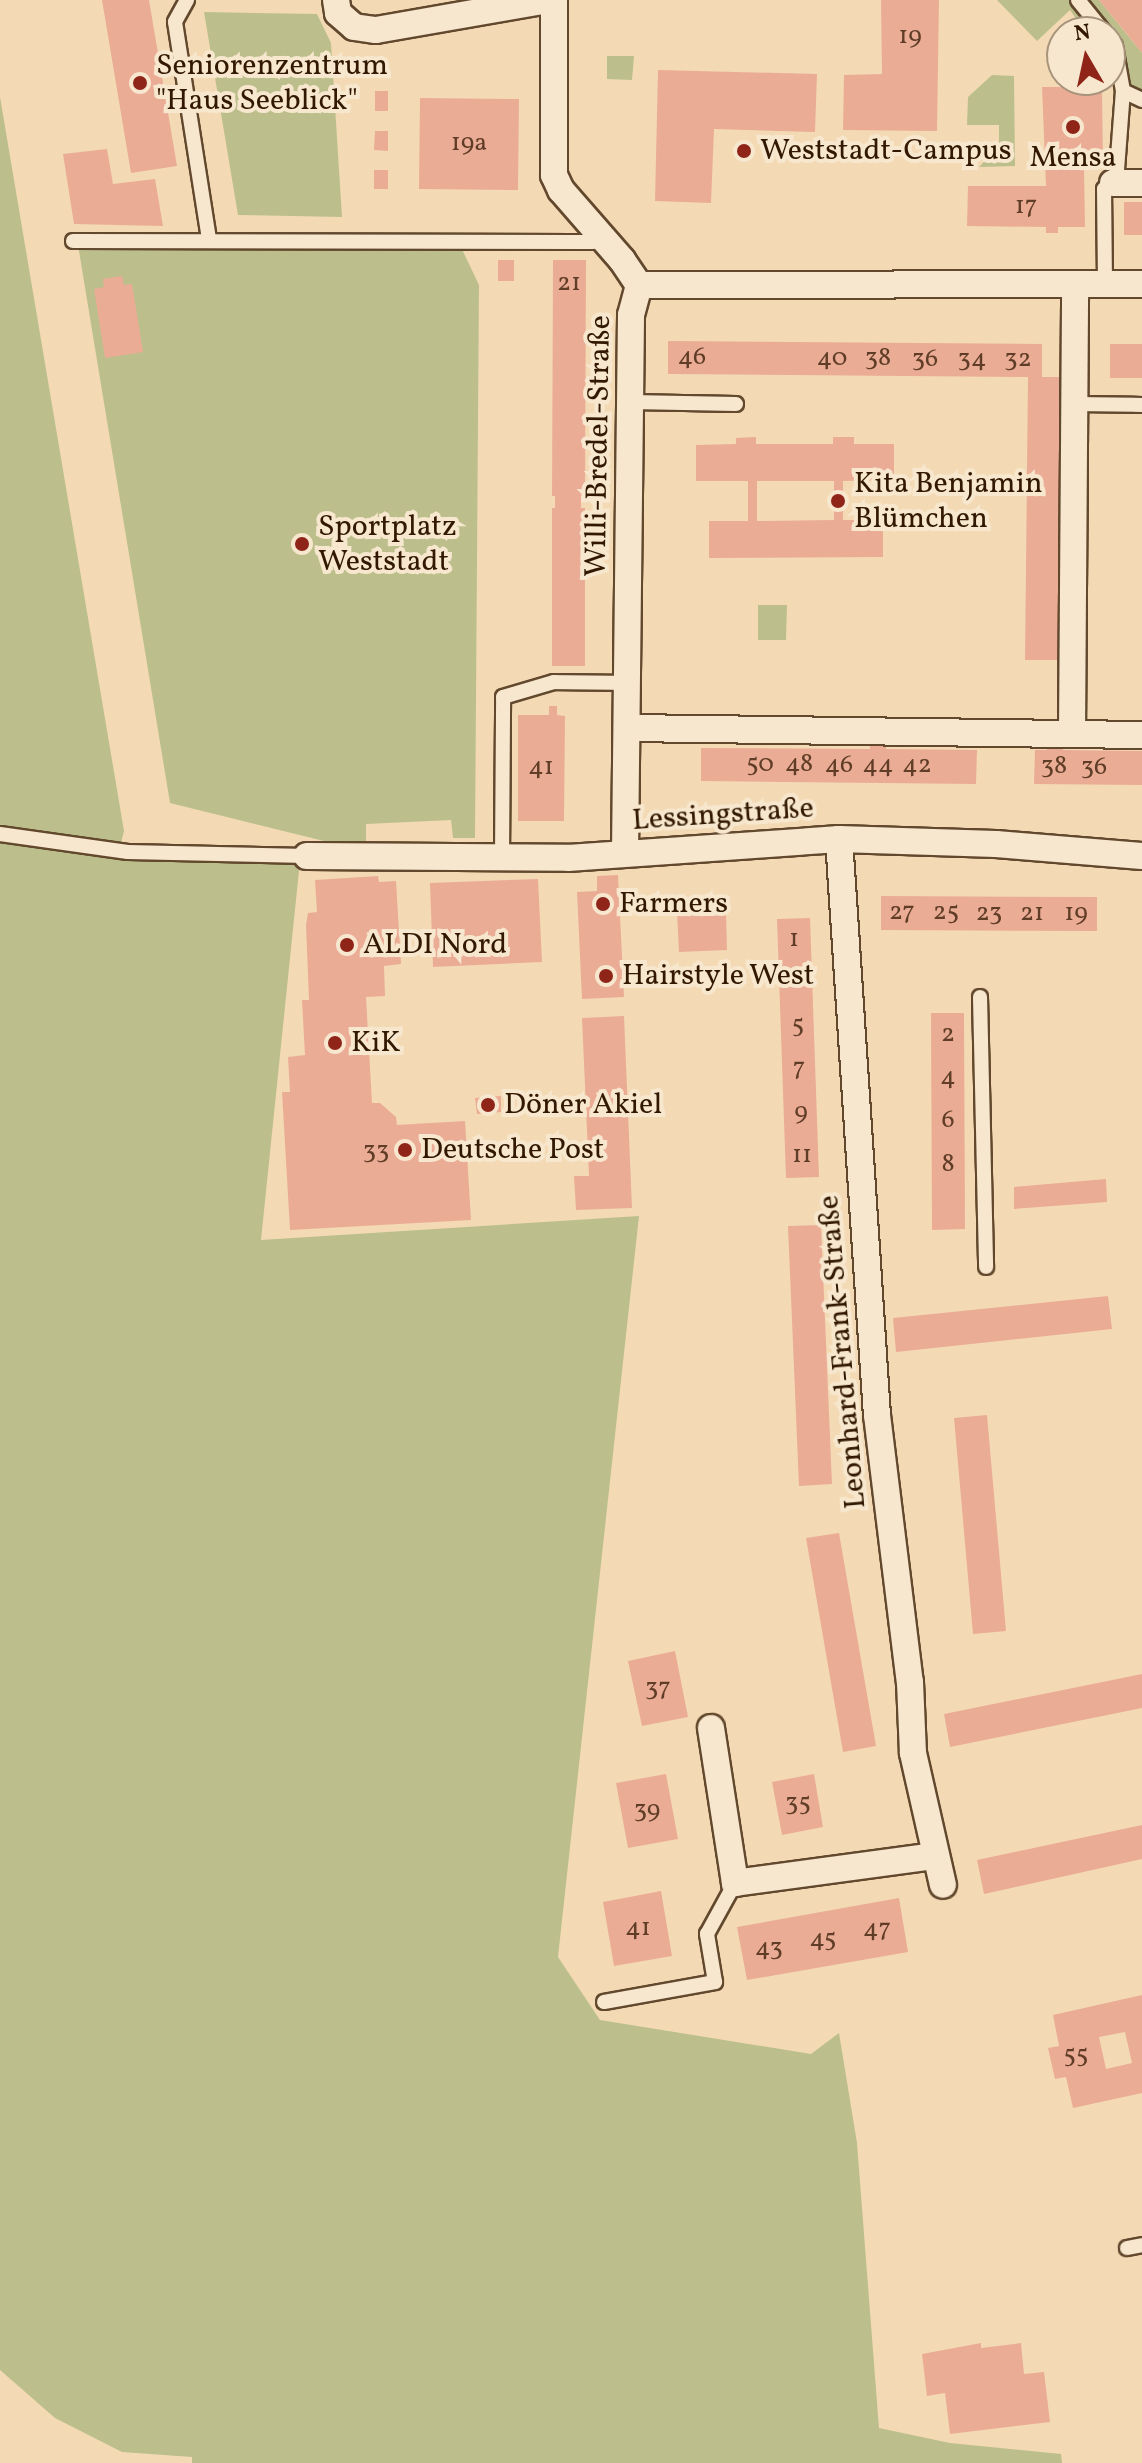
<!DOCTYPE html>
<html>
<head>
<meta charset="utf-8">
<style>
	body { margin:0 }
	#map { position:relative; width:1142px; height:2463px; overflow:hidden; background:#f3dab4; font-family:Vollkorn,serif }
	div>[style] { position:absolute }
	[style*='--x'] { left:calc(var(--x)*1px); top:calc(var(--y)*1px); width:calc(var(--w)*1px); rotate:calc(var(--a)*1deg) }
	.green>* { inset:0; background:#bcbf8c }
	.building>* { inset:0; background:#ebac96 }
	.roads { filter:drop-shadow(2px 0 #62482d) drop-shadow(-2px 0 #62482d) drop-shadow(0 2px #62482d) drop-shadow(0 -2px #62482d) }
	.service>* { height:14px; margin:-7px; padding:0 7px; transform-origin:7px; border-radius:7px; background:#f7e7ce }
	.minor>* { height:26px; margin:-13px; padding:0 13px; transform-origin:13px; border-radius:13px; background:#f7e7ce }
	.dots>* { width:22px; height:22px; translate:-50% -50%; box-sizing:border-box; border:4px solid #f7e7ce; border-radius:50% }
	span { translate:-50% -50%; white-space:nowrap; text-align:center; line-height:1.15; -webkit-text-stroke:8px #f7e7ce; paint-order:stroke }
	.number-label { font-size:26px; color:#603d26 }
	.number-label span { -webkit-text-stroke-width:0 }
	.poi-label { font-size:30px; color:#321800 }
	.left { translate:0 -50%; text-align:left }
	.street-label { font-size:30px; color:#321800 }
	.north { position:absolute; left:1046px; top:16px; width:80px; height:80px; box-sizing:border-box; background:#f7e7ce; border:2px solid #a8947c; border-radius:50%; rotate:351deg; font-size:22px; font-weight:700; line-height:32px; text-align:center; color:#321800 }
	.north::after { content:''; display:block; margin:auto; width:28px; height:36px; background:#8f2418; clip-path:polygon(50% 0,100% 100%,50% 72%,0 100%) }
</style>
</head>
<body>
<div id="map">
	<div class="green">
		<i style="clip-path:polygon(997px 0,1099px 0,1142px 53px,1142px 100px,1123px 91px,1110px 71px,1110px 32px,1085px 32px,1070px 10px,1037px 41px)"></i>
		<i style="clip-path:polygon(204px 12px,317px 14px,331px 43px,342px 217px,238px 215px)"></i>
		<i style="clip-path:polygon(607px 56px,634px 56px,632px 80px,607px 79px)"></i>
		<i style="clip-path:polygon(992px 75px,1014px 76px,1015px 166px,979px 167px,999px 146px,999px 125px,967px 125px,968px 97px)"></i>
		<i style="clip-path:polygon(0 97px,124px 831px,117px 859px,300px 861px,261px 1240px,639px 1216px,558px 1957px,600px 2020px,811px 2054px,839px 2033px,857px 2143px,879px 2428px,950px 2443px,1061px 2454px,1062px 2463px,192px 2463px,192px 2457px,122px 2452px,55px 2418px,0 2370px)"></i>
		<i style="clip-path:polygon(78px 245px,461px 247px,479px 285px,475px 838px,453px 838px,451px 820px,366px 824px,366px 842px,336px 844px,170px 803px)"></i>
		<i style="clip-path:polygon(758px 605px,787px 605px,786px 640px,758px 640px)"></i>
	</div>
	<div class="building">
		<i style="clip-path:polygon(102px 0,149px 0,177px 166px,131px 173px)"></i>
		<i style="clip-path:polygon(881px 0,939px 0,937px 131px,843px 130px,844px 75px,882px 74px)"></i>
		<i style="clip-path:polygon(1099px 0,1142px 0,1142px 53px,1126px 33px)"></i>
		<i style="clip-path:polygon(658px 70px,817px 74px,815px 132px,714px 129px,711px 203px,655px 201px)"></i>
		<i style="clip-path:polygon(1042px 87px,1102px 87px,1103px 167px,1084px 167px,1085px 227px,1058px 227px,1058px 233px,1046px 233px,1046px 227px,967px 226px,968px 186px,1046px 186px)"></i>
		<i style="clip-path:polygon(375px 91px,388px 91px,388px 111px,375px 111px)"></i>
		<i style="clip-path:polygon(420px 98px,519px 99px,518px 190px,419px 189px)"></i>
		<i style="clip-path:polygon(375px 131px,388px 131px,388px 151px,374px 150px)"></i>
		<i style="clip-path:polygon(107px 149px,113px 184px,155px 179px,163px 226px,74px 224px,63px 154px)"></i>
		<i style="clip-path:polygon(374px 170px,388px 170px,388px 189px,374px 189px)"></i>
		<i style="clip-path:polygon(1124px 202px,1142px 202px,1142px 235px,1124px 235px)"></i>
		<i style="clip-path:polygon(498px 260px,514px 260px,514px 281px,498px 281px)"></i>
		<i style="clip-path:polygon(553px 260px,586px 260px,585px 497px,581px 496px,581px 508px,585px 508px,585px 666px,552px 666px,552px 508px,555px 508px,555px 496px,552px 496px)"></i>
		<i style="clip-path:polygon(122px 276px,124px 285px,132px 284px,143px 352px,105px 358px,94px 289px,104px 287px,103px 279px)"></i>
		<i style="clip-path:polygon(668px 341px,1042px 344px,1042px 377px,1061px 377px,1059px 660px,1025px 660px,1028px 377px,668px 374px)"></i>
		<i style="clip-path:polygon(1110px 344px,1142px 344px,1142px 378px,1110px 378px)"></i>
		<i style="clip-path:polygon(evenodd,756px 437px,756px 444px,833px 444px,833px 437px,854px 437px,854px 444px,894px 444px,894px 480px,843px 481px,843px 520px,883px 520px,883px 557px,709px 558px,709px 521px,748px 521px,748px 481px,696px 481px,696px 445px,736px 444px,736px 438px,756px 437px,757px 481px,834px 481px,834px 520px,757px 521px,757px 481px)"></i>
		<i style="clip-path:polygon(549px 706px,557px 706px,557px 715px,565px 716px,564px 821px,518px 821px,518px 715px,549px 715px)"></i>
		<i style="clip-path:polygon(870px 743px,886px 743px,886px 749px,977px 750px,976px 784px,701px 781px,701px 748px,870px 749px)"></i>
		<i style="clip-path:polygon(1047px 745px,1063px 745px,1063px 750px,1142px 751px,1142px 785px,1034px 784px,1035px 750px,1047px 750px)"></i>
		<i style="clip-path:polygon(618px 875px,624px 997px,582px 999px,577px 892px,597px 891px,597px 876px)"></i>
		<i style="clip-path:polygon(378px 876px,379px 882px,396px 881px,401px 964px,384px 966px,385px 996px,366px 997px,372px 1103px,380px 1103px,396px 1117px,397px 1125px,465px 1121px,471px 1220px,290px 1230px,282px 1092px,290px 1092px,288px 1057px,305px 1055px,302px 1000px,309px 1000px,306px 925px,308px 913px,317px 912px,315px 880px)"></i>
		<i style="clip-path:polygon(538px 879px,542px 962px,433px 967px,430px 883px)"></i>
		<i style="clip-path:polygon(881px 896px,1097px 897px,1097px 931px,881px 930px)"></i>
		<i style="clip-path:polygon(701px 906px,707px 912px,726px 911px,727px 950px,679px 952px,677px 913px,695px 912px)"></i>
		<i style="clip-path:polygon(810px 918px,819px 1177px,786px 1178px,777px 919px)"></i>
		<i style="clip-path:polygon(931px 1013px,964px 1013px,965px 1229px,932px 1230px)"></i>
		<i style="clip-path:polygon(624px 1016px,632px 1208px,576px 1210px,574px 1176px,589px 1176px,582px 1018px)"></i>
		<i style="clip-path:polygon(501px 1096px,501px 1112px,477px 1114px,475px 1098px)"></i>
		<i style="clip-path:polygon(1106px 1179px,1107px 1202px,1014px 1209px,1014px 1187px)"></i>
		<i style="clip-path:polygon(821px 1225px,832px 1484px,799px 1486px,788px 1226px)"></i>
		<i style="clip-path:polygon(1108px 1296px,1112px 1329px,896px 1352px,893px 1318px)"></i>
		<i style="clip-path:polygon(987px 1415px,1006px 1631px,973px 1634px,954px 1418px)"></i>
		<i style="clip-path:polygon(839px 1533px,876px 1746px,843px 1752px,806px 1538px)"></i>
		<i style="clip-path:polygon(675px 1651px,688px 1717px,642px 1726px,628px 1661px)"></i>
		<i style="clip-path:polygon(1142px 1674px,1142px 1708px,950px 1747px,944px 1714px)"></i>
		<i style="clip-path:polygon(666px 1774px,678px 1839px,628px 1848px,616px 1783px)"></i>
		<i style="clip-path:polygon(814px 1774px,823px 1827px,782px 1835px,772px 1782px)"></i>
		<i style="clip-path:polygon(1142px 1825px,1142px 1859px,984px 1894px,977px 1860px)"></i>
		<i style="clip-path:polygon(661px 1891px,672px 1956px,614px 1966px,603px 1902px)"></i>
		<i style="clip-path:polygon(899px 1898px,908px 1952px,747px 1980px,737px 1927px)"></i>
		<i style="clip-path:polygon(evenodd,1142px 1995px,1142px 2093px,1073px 2108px,1066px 2077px,1055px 2079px,1048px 2048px,1059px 2046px,1053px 2015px,1142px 1995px,1125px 2032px,1132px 2063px,1106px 2069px,1099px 2037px,1125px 2032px)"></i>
		<i style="clip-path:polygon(981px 2343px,981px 2348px,1021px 2343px,1024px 2374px,1044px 2372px,1050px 2422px,950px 2434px,945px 2393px,927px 2396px,922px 2354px)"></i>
	</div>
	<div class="roads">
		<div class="service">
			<i style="--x:187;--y:0;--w:25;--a:119"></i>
			<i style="--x:175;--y:22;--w:220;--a:81.1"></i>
			<i style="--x:1078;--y:0;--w:41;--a:50.9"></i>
			<i style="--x:1123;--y:91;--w:21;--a:25"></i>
			<i style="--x:73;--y:241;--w:519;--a:0.11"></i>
			<i style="--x:592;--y:242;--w:11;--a:-34"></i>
			<i style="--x:1105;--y:283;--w:94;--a:-90.6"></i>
			<i style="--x:1104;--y:189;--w:11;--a:-34"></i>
			<i style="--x:1113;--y:183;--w:14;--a:-73"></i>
			<i style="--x:1117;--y:170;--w:79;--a:-85.7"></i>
			<i style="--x:1123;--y:91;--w:46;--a:-100.1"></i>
			<i style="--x:1115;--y:46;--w:9;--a:-126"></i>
			<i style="--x:631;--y:402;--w:105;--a:1.1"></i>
			<i style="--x:1074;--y:404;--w:68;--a:0.8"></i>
			<i style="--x:0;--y:834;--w:129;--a:8"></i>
			<i style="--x:128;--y:852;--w:179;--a:1.3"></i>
			<i style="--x:502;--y:858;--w:161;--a:-89.6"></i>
			<i style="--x:503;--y:697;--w:53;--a:-16.4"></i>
			<i style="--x:554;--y:682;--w:73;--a:0.8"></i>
			<i style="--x:980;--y:997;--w:270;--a:88.7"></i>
			<i style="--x:604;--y:2002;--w:113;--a:-10.2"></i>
			<i style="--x:715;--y:1982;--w:49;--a:-99.5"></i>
			<i style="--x:707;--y:1934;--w:58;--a:-61.2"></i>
			<i style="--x:1127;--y:2248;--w:15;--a:-11"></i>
		</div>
		<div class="minor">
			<i style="--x:336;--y:0;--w:13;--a:81"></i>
			<i style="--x:338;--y:13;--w:21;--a:41"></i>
			<i style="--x:354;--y:27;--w:22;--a:8"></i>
			<i style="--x:376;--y:30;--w:175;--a:-9.9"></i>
			<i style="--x:554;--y:0;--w:175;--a:90"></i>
			<i style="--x:554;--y:175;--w:17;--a:65"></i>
			<i style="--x:561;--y:190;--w:93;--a:48.9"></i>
			<i style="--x:622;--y:260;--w:30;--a:56"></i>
			<i style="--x:1113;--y:183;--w:29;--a:0"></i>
			<i style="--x:639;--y:285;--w:503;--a:-0.11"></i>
			<i style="--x:627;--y:728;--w:515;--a:0.78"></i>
			<i style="--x:1072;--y:734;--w:450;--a:-89.6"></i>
			<i style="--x:839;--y:839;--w:577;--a:86.23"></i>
			<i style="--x:877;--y:1415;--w:269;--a:83"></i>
			<i style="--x:910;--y:1682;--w:71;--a:87.6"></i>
			<i style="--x:913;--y:1753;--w:135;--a:77.2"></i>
			<i style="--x:625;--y:853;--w:538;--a:-89.36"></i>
			<i style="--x:631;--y:315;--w:31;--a:-75"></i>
			<i style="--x:307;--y:856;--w:261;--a:0.4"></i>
			<i style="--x:568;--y:858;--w:272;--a:-4"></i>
			<i style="--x:839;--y:839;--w:157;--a:1.8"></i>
			<i style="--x:996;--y:844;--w:146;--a:4.7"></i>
			<i style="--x:711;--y:1728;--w:157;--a:81.2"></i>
			<i style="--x:735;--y:1883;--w:202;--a:-7.7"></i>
		</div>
	</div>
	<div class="dots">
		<i style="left:140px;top:83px;background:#8f2418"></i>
		<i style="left:1073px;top:127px;background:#8f2418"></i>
		<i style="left:744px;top:151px;background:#8f2418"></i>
		<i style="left:838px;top:501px;background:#8f2418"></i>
		<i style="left:302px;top:544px;background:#8f2418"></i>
		<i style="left:603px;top:904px;background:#8f2418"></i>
		<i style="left:347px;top:945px;background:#8f2418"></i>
		<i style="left:606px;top:976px;background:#8f2418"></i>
		<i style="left:335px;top:1043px;background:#8f2418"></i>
		<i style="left:488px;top:1105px;background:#8f2418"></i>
		<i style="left:405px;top:1150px;background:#8f2418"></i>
	</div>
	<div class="number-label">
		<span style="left:910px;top:37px">19</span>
		<span style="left:469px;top:144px">19a</span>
		<span style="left:1026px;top:207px">17</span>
		<span style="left:569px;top:284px">21</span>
		<span style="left:692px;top:358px">46</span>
		<span style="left:832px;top:359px">40</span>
		<span style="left:878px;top:359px">38</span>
		<span style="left:925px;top:360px">36</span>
		<span style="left:972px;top:360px">34</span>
		<span style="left:1018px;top:360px">32</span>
		<span style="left:760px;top:765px">50</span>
		<span style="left:799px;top:765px">48</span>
		<span style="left:839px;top:766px">46</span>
		<span style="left:878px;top:766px">44</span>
		<span style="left:917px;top:766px">42</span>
		<span style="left:1054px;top:767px">38</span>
		<span style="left:541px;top:768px">41</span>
		<span style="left:1094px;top:768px">36</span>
		<span style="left:902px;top:913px">27</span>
		<span style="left:946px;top:913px">25</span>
		<span style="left:989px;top:914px">23</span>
		<span style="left:1032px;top:914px">21</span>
		<span style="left:1076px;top:914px">19</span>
		<span style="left:794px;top:940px">1</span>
		<span style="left:798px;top:1026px">5</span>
		<span style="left:948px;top:1035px">2</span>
		<span style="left:799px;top:1069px">7</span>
		<span style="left:948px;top:1078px">4</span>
		<span style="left:801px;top:1113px">9</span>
		<span style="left:948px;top:1121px">6</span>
		<span style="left:376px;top:1152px">33</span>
		<span style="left:802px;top:1156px">11</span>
		<span style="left:948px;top:1165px">8</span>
		<span style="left:658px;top:1689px">37</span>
		<span style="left:798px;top:1804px">35</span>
		<span style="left:647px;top:1811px">39</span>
		<span style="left:638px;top:1929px">41</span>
		<span style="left:877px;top:1930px">47</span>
		<span style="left:823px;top:1940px">45</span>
		<span style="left:769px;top:1949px">43</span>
		<span style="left:1076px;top:2056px">55</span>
	</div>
	<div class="poi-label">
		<span class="left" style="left:156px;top:83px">Seniorenzentrum<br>"Haus Seeblick"</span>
		<span class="left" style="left:760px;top:151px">Weststadt-Campus</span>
		<span style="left:1073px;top:158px">Mensa</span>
		<span class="left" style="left:854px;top:501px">Kita Benjamin<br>Blümchen</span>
		<span class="left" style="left:318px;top:544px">Sportplatz<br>Weststadt</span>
		<span class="left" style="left:619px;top:904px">Farmers</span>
		<span class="left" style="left:363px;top:945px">ALDI Nord</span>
		<span class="left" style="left:622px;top:976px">Hairstyle West</span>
		<span class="left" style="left:351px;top:1043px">KiK</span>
		<span class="left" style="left:504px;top:1105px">Döner Akiel</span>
		<span class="left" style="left:421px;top:1150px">Deutsche Post</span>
	</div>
	<div class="street-label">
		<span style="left:599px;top:446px;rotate:-89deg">Willi-Bredel-Straße</span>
		<span style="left:723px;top:815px;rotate:-4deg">Lessingstraße</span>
		<span style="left:843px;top:1352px;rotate:-95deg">Leonhard-Frank-Straße</span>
	</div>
	<div class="north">N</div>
</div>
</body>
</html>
